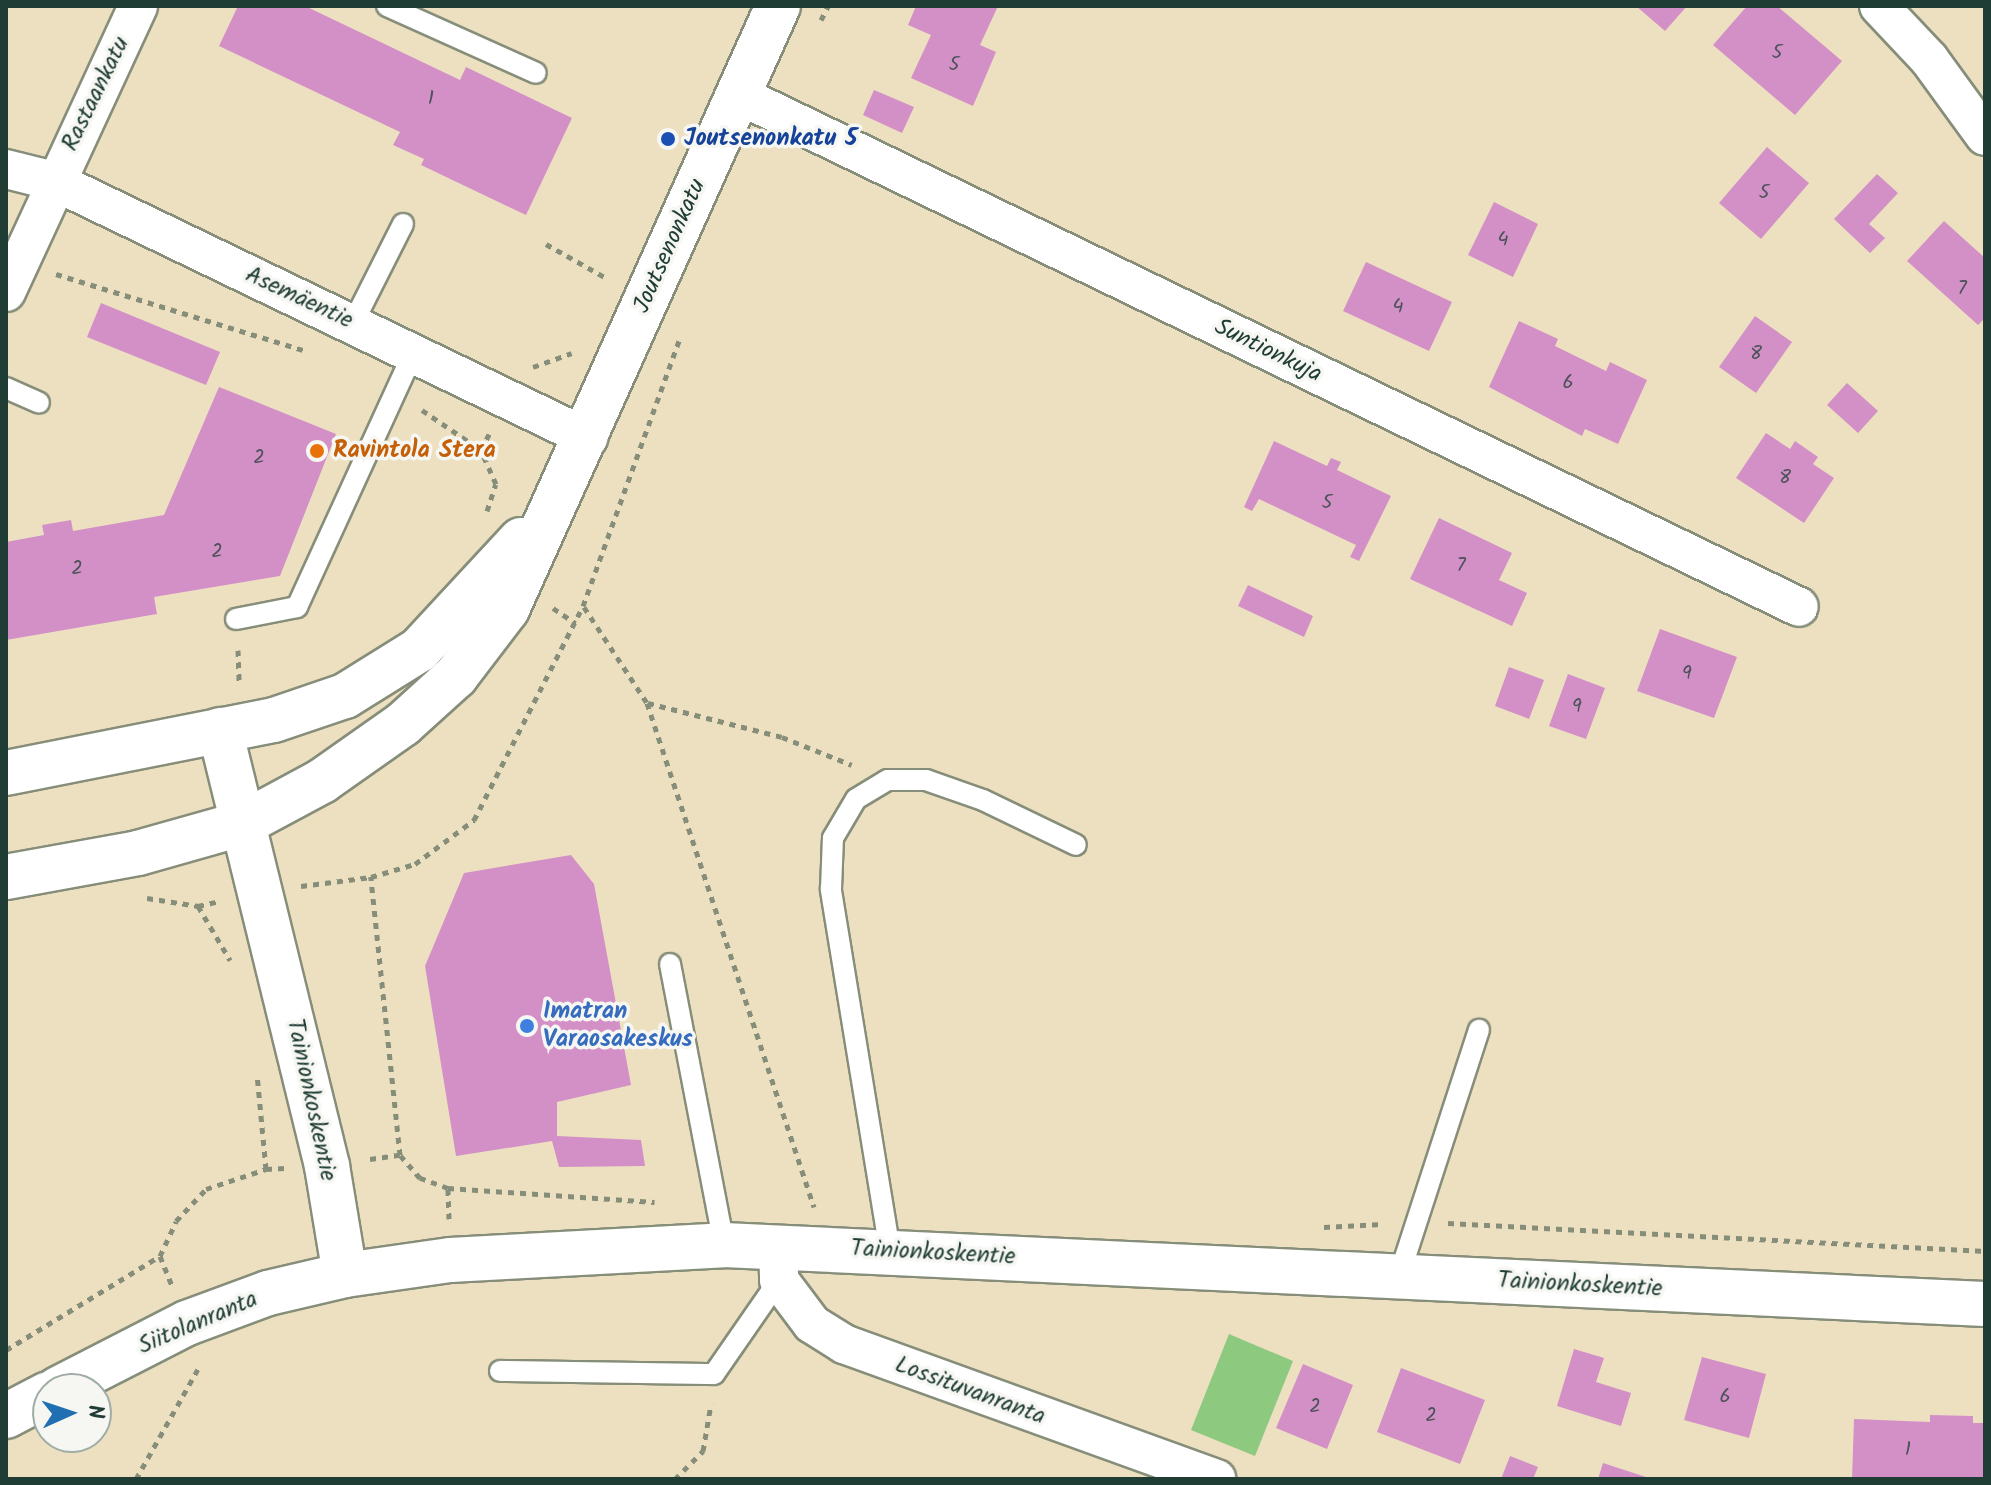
<!DOCTYPE html>
<html>
<head>
<meta charset="utf-8">
<style>
	body { margin:0 }
	#map { position:relative; width:1991px; height:1485px; overflow:hidden; background:#ede0c0; font-family:Kalam,sans-serif }
	div>[style] { position:absolute }
	[style*='--x'] { left:calc(var(--x)*1px); top:calc(var(--y)*1px); width:calc(var(--w)*1px); rotate:calc(var(--a)*1deg) }
	.green>* { inset:0; background:#8dc97e }
	.building>* { inset:0; background:#d390c7 }
	.path>* { height:5px; margin-top:-2.5px; transform-origin:0; background:repeating-linear-gradient(90deg,#868e7a 0 6px,transparent 0 12px) }
	.roads { filter:drop-shadow(2px 0 #868e7a) drop-shadow(-2px 0 #868e7a) drop-shadow(0 2px #868e7a) drop-shadow(0 -2px #868e7a) }
	.lane>* { height:20px; margin:-10px; padding:0 10px; transform-origin:10px; border-radius:10px; background:#fff }
	.street>* { height:38px; margin:-19px; padding:0 19px; transform-origin:19px; border-radius:19px; background:#fff }
	.secondary>* { height:44px; margin:-22px; padding:0 22px; transform-origin:22px; border-radius:22px; background:#fff }
	.dots>* { width:22px; height:22px; translate:-50% -50%; box-sizing:border-box; border:4px solid #f6f6f2; border-radius:50% }
	span { translate:-50% -50%; white-space:nowrap; text-align:center; line-height:1.15; -webkit-text-stroke:7px #f6f6f2; paint-order:stroke }
	.number-label { font-size:20px; color:#4c5259 }
	.number-label span { -webkit-text-stroke-width:0 }
	.street-label { font-size:24px; color:#1f3d34 }
	.transit-label { font-size:24px; color:#164399; font-weight:700 }
	.left { translate:0 -50%; text-align:left }
	.food-label { font-size:24px; color:#c56008; font-weight:700 }
	.shop-label { font-size:24px; color:#366cbe; font-weight:700 }
	.frame { position:absolute; inset:0; border:8px solid #1f3d34; pointer-events:none }
	.north { position:absolute; left:32px; top:1373px; width:80px; height:80px; box-sizing:border-box; background:#f6f6f2; border:2px solid #a0aca6; border-radius:50%; rotate:87deg; font-size:22px; font-weight:700; line-height:32px; text-align:center; color:#1f3d34 }
	.north::after { content:''; display:block; margin:auto; width:28px; height:36px; background:#1f6fb2; clip-path:polygon(50% 0,100% 100%,50% 72%,0 100%) }
</style>
</head>
<body>
<div id="map">
	<div class="green">
		<i style="clip-path:polygon(1229px 1334px,1293px 1361px,1255px 1456px,1191px 1430px)"></i>
	</div>
	<div class="building">
		<i style="clip-path:polygon(238px 6px,305px 6px,460px 80px,466px 67px,572px 118px,526px 215px,421px 165px,424px 159px,393px 145px,400px 132px,219px 46px)"></i>
		<i style="clip-path:polygon(916px 6px,998px 6px,980px 45px,996px 52px,973px 106px,911px 78px,931px 35px,908px 25px)"></i>
		<i style="clip-path:polygon(1636px 6px,1687px 6px,1665px 31px)"></i>
		<i style="clip-path:polygon(1747px 6px,1777px 6px,1842px 61px,1795px 115px,1713px 45px)"></i>
		<i style="clip-path:polygon(874px 90px,914px 107px,902px 133px,863px 115px)"></i>
		<i style="clip-path:polygon(1767px 147px,1809px 183px,1761px 239px,1719px 203px)"></i>
		<i style="clip-path:polygon(1877px 174px,1898px 193px,1869px 224px,1885px 238px,1870px 253px,1834px 219px)"></i>
		<i style="clip-path:polygon(1494px 202px,1538px 224px,1513px 277px,1468px 255px)"></i>
		<i style="clip-path:polygon(1944px 221px,1985px 258px,1985px 318px,1978px 325px,1907px 261px)"></i>
		<i style="clip-path:polygon(1366px 262px,1452px 302px,1429px 351px,1343px 311px)"></i>
		<i style="clip-path:polygon(101px 303px,220px 352px,206px 385px,87px 337px)"></i>
		<i style="clip-path:polygon(1755px 316px,1792px 342px,1756px 393px,1719px 367px)"></i>
		<i style="clip-path:polygon(1519px 321px,1558px 339px,1555px 346px,1606px 371px,1610px 362px,1647px 380px,1618px 444px,1585px 429px,1582px 436px,1489px 387px)"></i>
		<i style="clip-path:polygon(1847px 383px,1878px 411px,1858px 433px,1827px 405px)"></i>
		<i style="clip-path:polygon(219px 387px,336px 434px,280px 576px,154px 597px,157px 614px,6px 640px,6px 542px,44px 535px,42px 525px,71px 520px,73px 531px,164px 515px)"></i>
		<i style="clip-path:polygon(1766px 433px,1790px 449px,1795px 441px,1818px 457px,1813px 464px,1834px 478px,1804px 523px,1736px 478px)"></i>
		<i style="clip-path:polygon(1274px 441px,1327px 466px,1331px 458px,1341px 462px,1337px 470px,1391px 496px,1359px 561px,1350px 557px,1356px 545px,1259px 499px,1252px 511px,1244px 507px)"></i>
		<i style="clip-path:polygon(1439px 518px,1512px 553px,1499px 580px,1527px 593px,1512px 626px,1410px 579px)"></i>
		<i style="clip-path:polygon(1248px 585px,1313px 616px,1304px 637px,1238px 606px)"></i>
		<i style="clip-path:polygon(1660px 629px,1737px 657px,1714px 718px,1637px 691px)"></i>
		<i style="clip-path:polygon(1509px 667px,1544px 680px,1529px 719px,1495px 706px)"></i>
		<i style="clip-path:polygon(1568px 674px,1605px 688px,1586px 739px,1549px 726px)"></i>
		<i style="clip-path:polygon(571px 855px,594px 884px,631px 1085px,557px 1102px,557px 1136px,641px 1140px,645px 1166px,559px 1167px,552px 1141px,456px 1156px,425px 966px,464px 873px)"></i>
		<i style="clip-path:polygon(1574px 1349px,1604px 1358px,1596px 1382px,1631px 1393px,1621px 1426px,1557px 1406px)"></i>
		<i style="clip-path:polygon(1702px 1357px,1766px 1374px,1749px 1438px,1684px 1420px)"></i>
		<i style="clip-path:polygon(1303px 1364px,1353px 1385px,1327px 1449px,1276px 1428px)"></i>
		<i style="clip-path:polygon(1401px 1368px,1485px 1400px,1460px 1464px,1377px 1432px)"></i>
		<i style="clip-path:polygon(1930px 1415px,1973px 1416px,1973px 1423px,1985px 1423px,1984px 1479px,1852px 1479px,1854px 1419px,1930px 1422px)"></i>
		<i style="clip-path:polygon(1510px 1456px,1538px 1467px,1533px 1479px,1501px 1479px)"></i>
		<i style="clip-path:polygon(1603px 1463px,1649px 1478px,1649px 1479px,1598px 1479px)"></i>
	</div>
	<div class="path">
		<i style="--x:821;--y:20;--w:16;--a:-63"></i>
		<i style="--x:546;--y:244;--w:71;--a:29.4"></i>
		<i style="--x:56;--y:274;--w:263;--a:17.1"></i>
		<i style="--x:533;--y:367;--w:41;--a:-19.7"></i>
		<i style="--x:422;--y:410;--w:71;--a:34.1"></i>
		<i style="--x:487;--y:511;--w:28;--a:-72"></i>
		<i style="--x:496;--y:484;--w:37;--a:-114"></i>
		<i style="--x:481;--y:450;--w:20;--a:-63"></i>
		<i style="--x:584;--y:607;--w:115;--a:56.7"></i>
		<i style="--x:647;--y:703;--w:531;--a:71.67"></i>
		<i style="--x:553;--y:608;--w:27;--a:34"></i>
		<i style="--x:238;--y:650;--w:34;--a:88"></i>
		<i style="--x:648;--y:703;--w:138;--a:14.2"></i>
		<i style="--x:782;--y:737;--w:75;--a:21.8"></i>
		<i style="--x:301;--y:886;--w:71;--a:-7.3"></i>
		<i style="--x:147;--y:898;--w:52;--a:8.9"></i>
		<i style="--x:198;--y:906;--w:23;--a:-13"></i>
		<i style="--x:198;--y:906;--w:63;--a:59.3"></i>
		<i style="--x:370;--y:1159;--w:30;--a:-8"></i>
		<i style="--x:266;--y:1169;--w:19;--a:-3"></i>
		<i style="--x:448;--y:1188;--w:30;--a:-160"></i>
		<i style="--x:420;--y:1178;--w:30;--a:-131"></i>
		<i style="--x:400;--y:1155;--w:280;--a:-96"></i>
		<i style="--x:371;--y:877;--w:46;--a:-16.5"></i>
		<i style="--x:415;--y:864;--w:74;--a:-36.7"></i>
		<i style="--x:474;--y:820;--w:240;--a:-63"></i>
		<i style="--x:583;--y:606;--w:287;--a:-70.1"></i>
		<i style="--x:449;--y:1219;--w:31;--a:-92"></i>
		<i style="--x:448;--y:1188;--w:207;--a:3.9"></i>
		<i style="--x:1448;--y:1223;--w:538;--a:2.98"></i>
		<i style="--x:1324;--y:1227;--w:58;--a:-3"></i>
		<i style="--x:160;--y:1256;--w:31;--a:68"></i>
		<i style="--x:6;--y:1350;--w:180;--a:-31.4"></i>
		<i style="--x:160;--y:1256;--w:38;--a:-65"></i>
		<i style="--x:176;--y:1221;--w:44;--a:-46.8"></i>
		<i style="--x:206;--y:1189;--w:63;--a:-18.4"></i>
		<i style="--x:266;--y:1169;--w:95;--a:-95.4"></i>
		<i style="--x:136;--y:1479;--w:129;--a:-60.6"></i>
		<i style="--x:675;--y:1479;--w:40;--a:-45"></i>
		<i style="--x:703;--y:1451;--w:48;--a:-80.3"></i>
	</div>
	<div class="roads">
		<div class="lane">
			<i style="--x:387;--y:6;--w:163;--a:24.2"></i>
			<i style="--x:353;--y:323;--w:111;--a:-63.2"></i>
			<i style="--x:6;--y:388;--w:36;--a:24"></i>
			<i style="--x:236;--y:619;--w:62;--a:-11.1"></i>
			<i style="--x:297;--y:607;--w:281;--a:-65.4"></i>
			<i style="--x:670;--y:964;--w:286;--a:79.1"></i>
			<i style="--x:890;--y:1251;--w:367;--a:-99.3"></i>
			<i style="--x:831;--y:889;--w:51;--a:-87.8"></i>
			<i style="--x:833;--y:838;--w:45;--a:-59.5"></i>
			<i style="--x:856;--y:799;--w:37;--a:-31"></i>
			<i style="--x:888;--y:780;--w:38;--a:0"></i>
			<i style="--x:926;--y:780;--w:60;--a:19.3"></i>
			<i style="--x:983;--y:800;--w:103;--a:25.8"></i>
			<i style="--x:1399;--y:1276;--w:259;--a:-72"></i>
			<i style="--x:500;--y:1371;--w:214;--a:0.8"></i>
			<i style="--x:714;--y:1374;--w:114;--a:-55.3"></i>
		</div>
		<div class="street">
			<i style="--x:1879;--y:6;--w:73;--a:46.7"></i>
			<i style="--x:1929;--y:59;--w:95;--a:54"></i>
			<i style="--x:737;--y:94;--w:1179;--a:25.78"></i>
			<i style="--x:6;--y:169;--w:49;--a:14"></i>
			<i style="--x:54;--y:181;--w:593;--a:25.7"></i>
			<i style="--x:6;--y:292;--w:315;--a:-65.2"></i>
			<i style="--x:778;--y:1247;--w:33;--a:88"></i>
			<i style="--x:779;--y:1280;--w:55;--a:53.1"></i>
			<i style="--x:812;--y:1324;--w:38;--a:32"></i>
			<i style="--x:844;--y:1344;--w:396;--a:19.9"></i>
		</div>
		<div class="secondary">
			<i style="--x:220;--y:730;--w:449;--a:76.2"></i>
			<i style="--x:327;--y:1166;--w:110;--a:80.6"></i>
			<i style="--x:6;--y:773;--w:273;--a:-11.2"></i>
			<i style="--x:274;--y:720;--w:75;--a:-18.7"></i>
			<i style="--x:345;--y:696;--w:87;--a:-31.9"></i>
			<i style="--x:419;--y:650;--w:150;--a:-47.2"></i>
			<i style="--x:6;--y:877;--w:134;--a:-10.3"></i>
			<i style="--x:138;--y:853;--w:110;--a:-15.8"></i>
			<i style="--x:244;--y:823;--w:89;--a:-28.3"></i>
			<i style="--x:322;--y:781;--w:99;--a:-35.1"></i>
			<i style="--x:403;--y:724;--w:72;--a:-42.2"></i>
			<i style="--x:456;--y:676;--w:84;--a:-52.7"></i>
			<i style="--x:507;--y:609;--w:661;--a:-65.8"></i>
			<i style="--x:58;--y:1389;--w:145;--a:-27.1"></i>
			<i style="--x:187;--y:1323;--w:86;--a:-20.3"></i>
			<i style="--x:268;--y:1293;--w:79;--a:-13.2"></i>
			<i style="--x:345;--y:1275;--w:106;--a:-8.1"></i>
			<i style="--x:450;--y:1260;--w:274;--a:-3.1"></i>
			<i style="--x:724;--y:1245;--w:1262;--a:2.68"></i>
			<i style="--x:6;--y:1416;--w:47;--a:-27.6"></i>
		</div>
	</div>
	<div class="dots">
		<i style="left:668px;top:139px;background:#1a4fb4"></i>
		<i style="left:317px;top:451px;background:#e8710a"></i>
		<i style="left:527px;top:1026px;background:#3f7fe0"></i>
	</div>
	<div class="number-label">
		<span style="left:1777px;top:53px">5</span>
		<span style="left:954px;top:65px">5</span>
		<span style="left:431px;top:99px">1</span>
		<span style="left:1764px;top:193px">5</span>
		<span style="left:1503px;top:240px">4</span>
		<span style="left:1962px;top:289px">7</span>
		<span style="left:1398px;top:307px">4</span>
		<span style="left:1756px;top:354px">8</span>
		<span style="left:1568px;top:383px">6</span>
		<span style="left:259px;top:458px">2</span>
		<span style="left:1785px;top:478px">8</span>
		<span style="left:1327px;top:503px">5</span>
		<span style="left:217px;top:552px">2</span>
		<span style="left:1461px;top:566px">7</span>
		<span style="left:77px;top:569px">2</span>
		<span style="left:1687px;top:674px">9</span>
		<span style="left:1577px;top:707px">9</span>
		<span style="left:1725px;top:1397px">6</span>
		<span style="left:1315px;top:1407px">2</span>
		<span style="left:1431px;top:1416px">2</span>
		<span style="left:1908px;top:1450px">1</span>
	</div>
	<div class="street-label">
		<span style="left:96px;top:94px;rotate:-64deg">Rastaankatu</span>
		<span style="left:670px;top:246px;rotate:-66deg">Joutsenonkatu</span>
		<span style="left:299px;top:298px;rotate:25deg">Asemäentie</span>
		<span style="left:1268px;top:351px;rotate:26deg">Suntionkuja</span>
		<span style="left:311px;top:1100px;rotate:78deg">Tainionkoskentie</span>
		<span style="left:933px;top:1253px;rotate:3deg">Tainionkoskentie</span>
		<span style="left:1580px;top:1285px;rotate:3deg">Tainionkoskentie</span>
		<span style="left:198px;top:1323px;rotate:-23deg">Siitolanranta</span>
		<span style="left:970px;top:1391px;rotate:20deg">Lossituvanranta</span>
	</div>
	<div class="transit-label">
		<span class="left" style="left:684px;top:139px">Joutsenonkatu 5</span>
	</div>
	<div class="food-label">
		<span class="left" style="left:333px;top:451px">Ravintola Stera</span>
	</div>
	<div class="shop-label">
		<span class="left" style="left:543px;top:1026px">Imatran<br>Varaosakeskus</span>
	</div>
	<div class="frame"></div>
	<div class="north">N</div>
</div>
</body>
</html>
